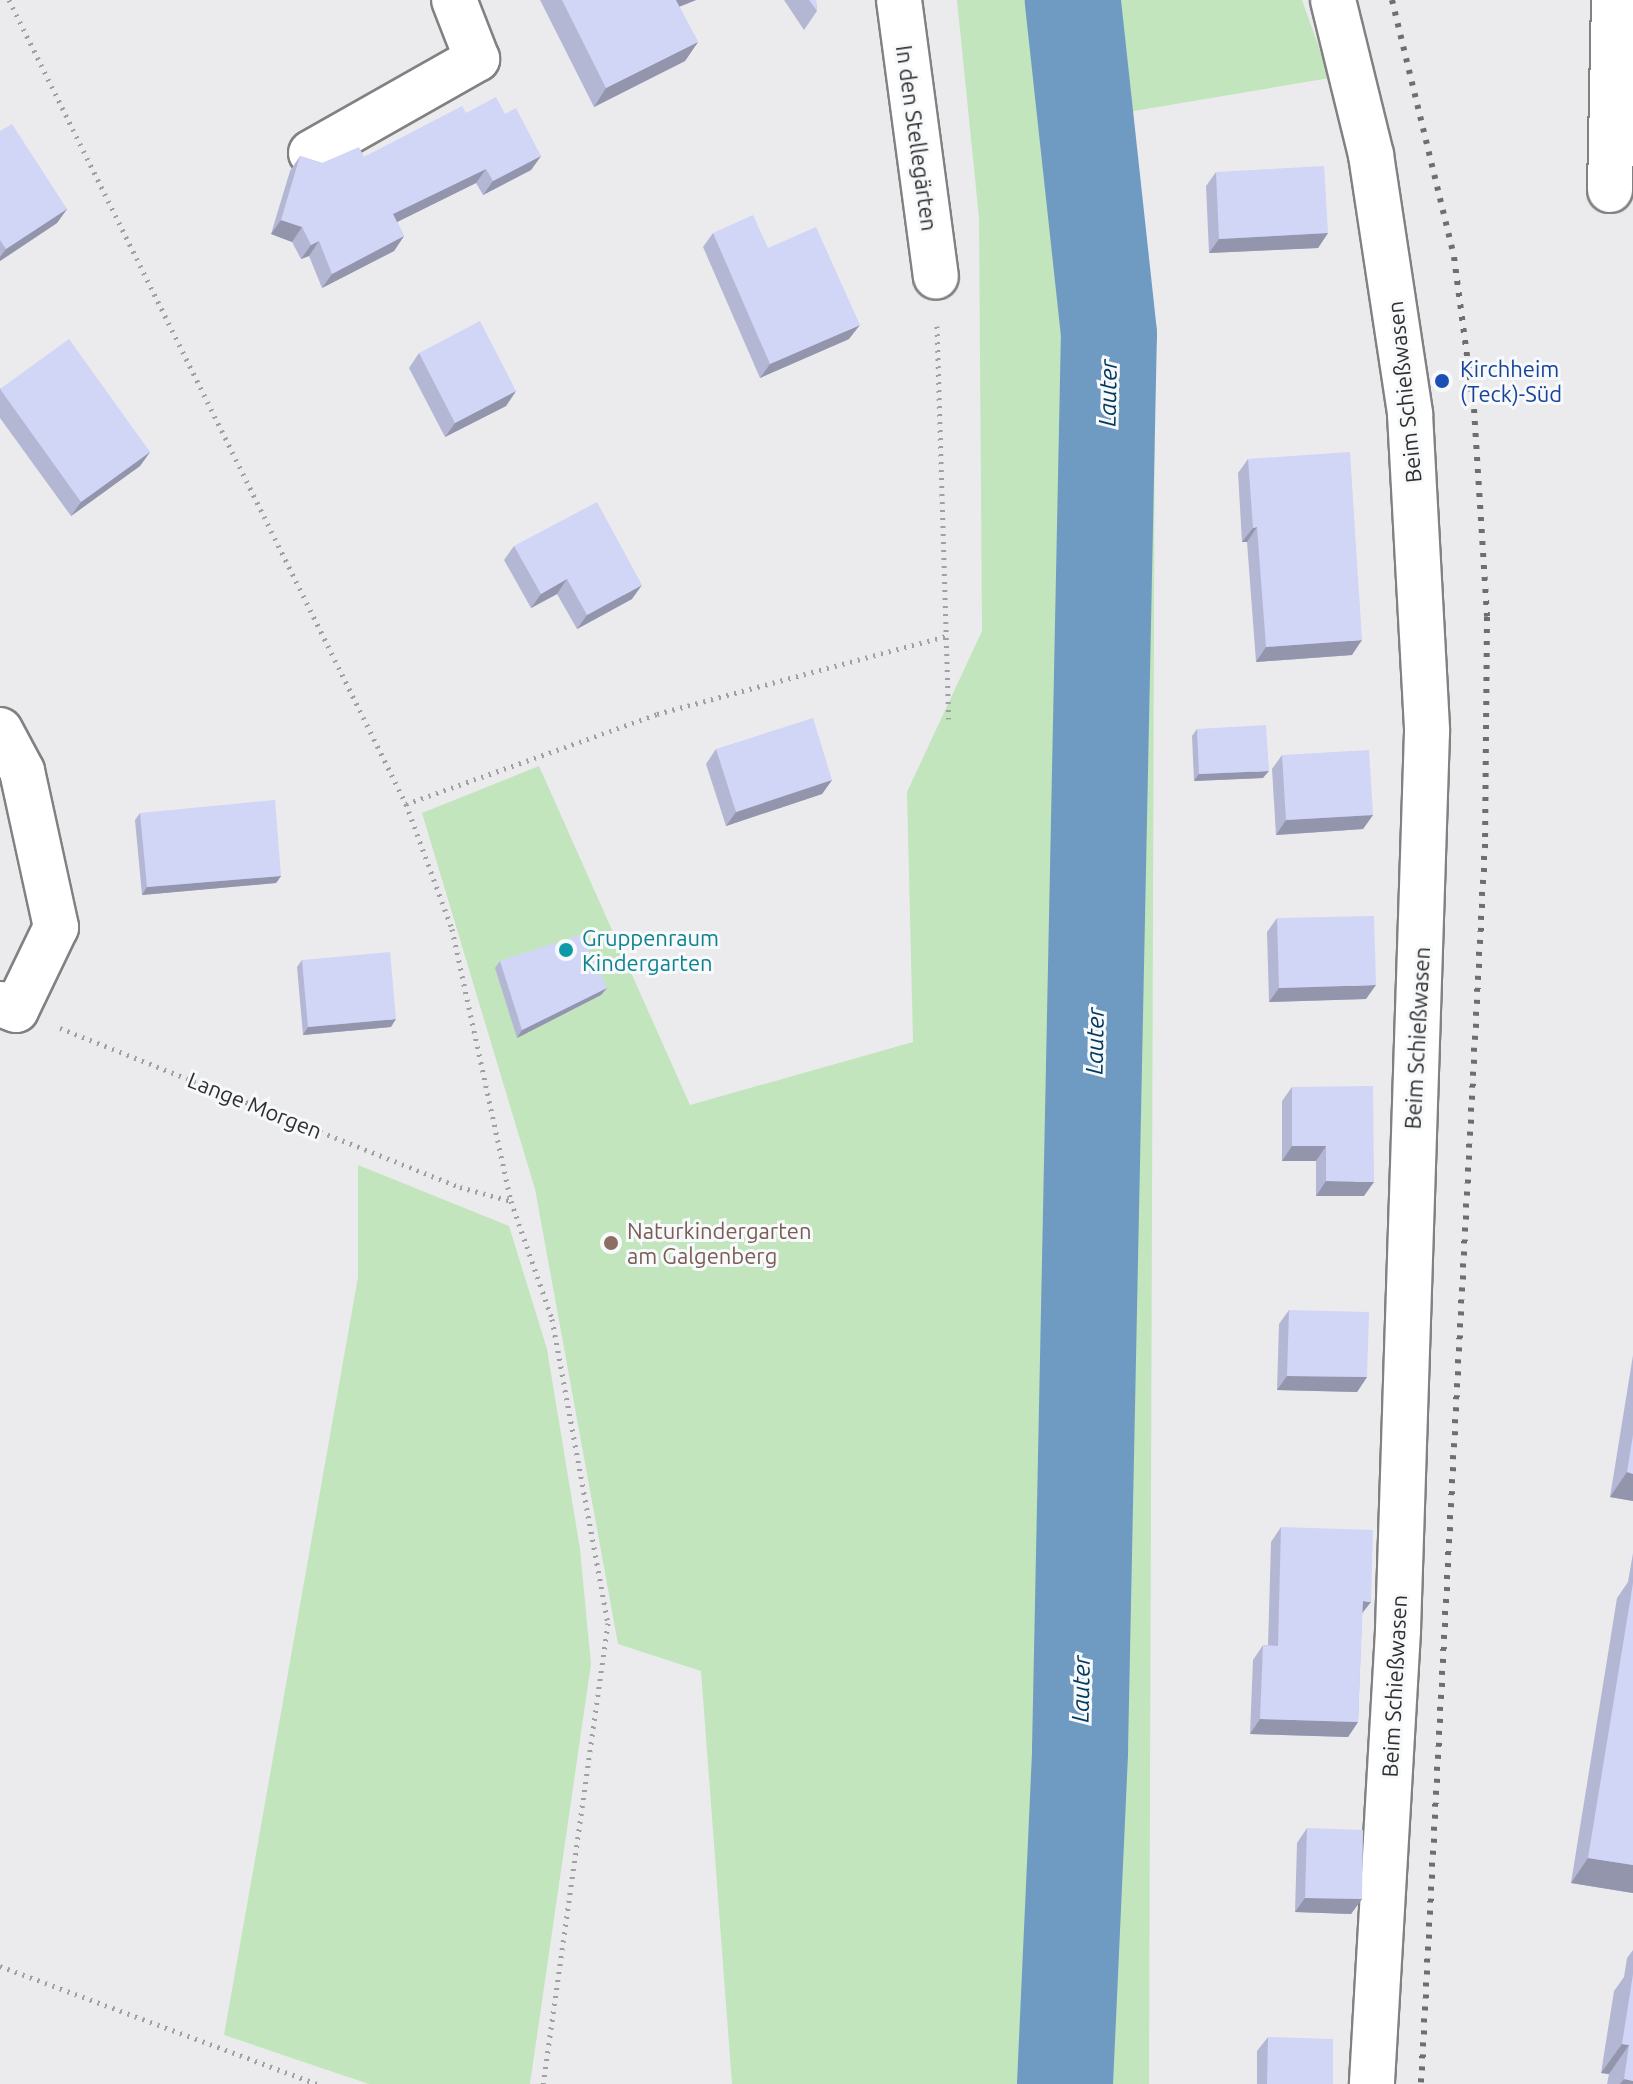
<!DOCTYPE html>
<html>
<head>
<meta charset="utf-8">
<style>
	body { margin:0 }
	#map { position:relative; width:1633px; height:2084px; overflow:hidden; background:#ebebee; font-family:Ubuntu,sans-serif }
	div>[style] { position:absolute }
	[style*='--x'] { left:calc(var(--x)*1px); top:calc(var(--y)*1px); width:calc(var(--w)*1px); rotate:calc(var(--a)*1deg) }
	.green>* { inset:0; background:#c2e5be }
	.river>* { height:96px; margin:-48px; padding:0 48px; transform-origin:48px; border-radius:48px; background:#6f9bc2 }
	.path>* { height:5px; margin-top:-2.5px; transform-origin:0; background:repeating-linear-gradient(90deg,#a0a0a2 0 2px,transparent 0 8px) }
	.roads { filter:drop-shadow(2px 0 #818183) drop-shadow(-2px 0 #818183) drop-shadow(0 2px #818183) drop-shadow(0 -2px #818183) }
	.minor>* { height:44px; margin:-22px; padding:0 22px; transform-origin:22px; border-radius:22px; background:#fff }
	.rail>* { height:6px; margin-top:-3px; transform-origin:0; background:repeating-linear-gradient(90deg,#6e6e6f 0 4px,transparent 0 12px) }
	.wall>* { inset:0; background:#b4b7d4 }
	.shaded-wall>* { inset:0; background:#9295ac }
	.building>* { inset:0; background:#d1d5f6 }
	.dots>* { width:22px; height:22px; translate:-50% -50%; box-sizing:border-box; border:4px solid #f8f9fb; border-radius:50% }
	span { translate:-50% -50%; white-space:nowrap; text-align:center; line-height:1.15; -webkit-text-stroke:6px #f8f9fb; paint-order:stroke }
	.street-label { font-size:22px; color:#2f3030 }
	.transit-label { font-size:22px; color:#164399 }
	.left { translate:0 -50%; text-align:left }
	.culture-label { font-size:22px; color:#0d838f }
	.education-label { font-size:22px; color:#785e54 }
	.water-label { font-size:24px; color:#023a5f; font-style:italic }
</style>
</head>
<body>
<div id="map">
	<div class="green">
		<i style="clip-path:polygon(957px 0,1302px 0,1330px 78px,1128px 112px,1155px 335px,1149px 2084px,732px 2084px,701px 1671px,618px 1644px,535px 1189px,422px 813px,539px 766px,690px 1105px,913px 1042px,907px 792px,982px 631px,979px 218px)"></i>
		<i style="clip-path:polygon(358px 1165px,509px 1226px,547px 1349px,580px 1549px,591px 1664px,530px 2084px,369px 2084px,224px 2035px,358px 1277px)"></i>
	</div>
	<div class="river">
		<i style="--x:1065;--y:2084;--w:334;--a:-87.4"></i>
		<i style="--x:1080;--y:1750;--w:1416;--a:-88.83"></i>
		<i style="--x:1109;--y:334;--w:336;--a:-96.2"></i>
	</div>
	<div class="path">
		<i style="--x:9;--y:0;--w:897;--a:63.72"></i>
		<i style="--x:406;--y:804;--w:133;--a:69.8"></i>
		<i style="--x:452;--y:929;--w:278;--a:77.8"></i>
		<i style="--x:511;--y:1201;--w:125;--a:70.8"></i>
		<i style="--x:552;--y:1319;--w:309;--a:79.6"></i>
		<i style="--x:608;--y:1623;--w:466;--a:98"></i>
		<i style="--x:937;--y:326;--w:393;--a:88.3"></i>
		<i style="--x:406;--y:804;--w:267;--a:-19.7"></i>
		<i style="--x:657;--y:714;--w:303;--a:-15.1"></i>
		<i style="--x:60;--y:1028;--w:430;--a:21.7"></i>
		<i style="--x:460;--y:1187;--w:53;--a:15.4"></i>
		<i style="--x:0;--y:1966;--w:339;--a:20.4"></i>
	</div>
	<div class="roads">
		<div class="minor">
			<i style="--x:899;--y:0;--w:279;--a:82.4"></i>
			<i style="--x:1333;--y:0;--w:160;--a:76.2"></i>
			<i style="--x:1371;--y:155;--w:262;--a:81.4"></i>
			<i style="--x:1410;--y:414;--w:318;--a:86.9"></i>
			<i style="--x:1427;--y:732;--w:899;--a:91.85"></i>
			<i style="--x:1398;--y:1631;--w:454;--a:93.3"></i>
			<i style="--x:311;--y:153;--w:191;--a:-29.5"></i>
			<i style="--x:477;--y:59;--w:63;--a:-111.3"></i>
			<i style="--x:1610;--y:190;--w:190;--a:-88.8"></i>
			<i style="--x:0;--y:730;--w:47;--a:61.8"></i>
			<i style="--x:22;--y:771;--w:160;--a:77.7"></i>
			<i style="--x:56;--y:927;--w:92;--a:115.7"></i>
			<i style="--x:16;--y:1010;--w:17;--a:-159"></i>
		</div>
	</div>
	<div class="rail">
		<i style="--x:1392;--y:0;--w:264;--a:76.4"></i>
		<i style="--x:1454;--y:257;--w:153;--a:82.5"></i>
		<i style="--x:1474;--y:409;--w:208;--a:86.4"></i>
		<i style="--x:1487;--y:617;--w:227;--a:90.5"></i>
		<i style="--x:1485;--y:844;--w:1242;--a:92.95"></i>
	</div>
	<div class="wall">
		<i style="clip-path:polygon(540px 0,696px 0,679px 7px,698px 42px,685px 61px,594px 107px)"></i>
		<i style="clip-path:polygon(784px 0,816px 0,817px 11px,804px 30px)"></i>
		<i style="clip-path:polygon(466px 113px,505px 114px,541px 156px,531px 170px,483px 195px,476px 183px,397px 222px,404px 236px,394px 251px,322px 288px,309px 256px,301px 259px,292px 242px,271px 234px,290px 171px,300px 156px,322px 163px,364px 157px)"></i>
		<i style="clip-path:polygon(0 131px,67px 209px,57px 223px,0 261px)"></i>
		<i style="clip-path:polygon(1216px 172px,1328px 233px,1318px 248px,1209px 253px,1206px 186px)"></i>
		<i style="clip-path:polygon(713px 233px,768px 248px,849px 339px,760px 378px,703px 247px)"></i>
		<i style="clip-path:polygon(419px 353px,516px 391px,506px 406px,445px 437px,409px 368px)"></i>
		<i style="clip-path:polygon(0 388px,150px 452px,140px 466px,71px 516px,0 418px)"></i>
		<i style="clip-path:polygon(1248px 459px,1352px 655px,1256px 662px,1247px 542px,1242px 542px,1238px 473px)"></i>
		<i style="clip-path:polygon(514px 546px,632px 599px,577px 629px,557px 594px,531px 608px,504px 560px)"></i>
		<i style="clip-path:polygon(1197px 729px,1263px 778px,1194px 781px,1192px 736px)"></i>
		<i style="clip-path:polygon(716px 749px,832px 780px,822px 794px,726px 826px,706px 764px)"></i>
		<i style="clip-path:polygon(1282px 755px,1373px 815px,1363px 829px,1276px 835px,1272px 769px)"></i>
		<i style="clip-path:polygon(140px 813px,281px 876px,276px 883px,142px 895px,135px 820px)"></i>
		<i style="clip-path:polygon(1277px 918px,1366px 999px,1269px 1002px,1267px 932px)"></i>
		<i style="clip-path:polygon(302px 960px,391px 1027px,303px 1035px,297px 967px)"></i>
		<i style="clip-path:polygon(500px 961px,607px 988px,601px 995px,517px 1038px,495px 968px)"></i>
		<i style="clip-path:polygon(1292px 1087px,1364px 1196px,1316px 1196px,1316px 1161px,1282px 1161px,1282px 1101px)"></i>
		<i style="clip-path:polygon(1289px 1310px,1367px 1377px,1357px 1392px,1277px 1390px,1279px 1324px)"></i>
		<i style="clip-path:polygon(1633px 1355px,1633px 1501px,1610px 1497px)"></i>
		<i style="clip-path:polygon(1281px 1527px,1362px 1614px,1358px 1722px,1348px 1737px,1250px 1734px,1253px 1660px,1263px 1645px,1268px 1645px,1271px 1542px)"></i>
		<i style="clip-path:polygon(1633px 1553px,1633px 1893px,1571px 1883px,1617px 1598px,1628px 1582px)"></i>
		<i style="clip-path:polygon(1307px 1828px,1362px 1899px,1351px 1914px,1295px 1912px,1297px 1843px)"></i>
		<i style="clip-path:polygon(1633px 1950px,1633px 2084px,1607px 2084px,1609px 2074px,1601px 2073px,1614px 1991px,1624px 1977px,1627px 1958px)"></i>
		<i style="clip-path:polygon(1268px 2037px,1333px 2084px,1257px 2084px,1257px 2051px)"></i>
	</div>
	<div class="shaded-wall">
		<i style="clip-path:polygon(671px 0,696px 0,661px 14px)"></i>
		<i style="clip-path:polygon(698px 42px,685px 61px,594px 107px,606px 88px)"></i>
		<i style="clip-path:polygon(541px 156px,531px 170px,483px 195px,493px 181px)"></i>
		<i style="clip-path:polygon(486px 169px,476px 183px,383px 229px,393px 214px)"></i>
		<i style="clip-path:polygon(67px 209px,57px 223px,0 261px,0 257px,6px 249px)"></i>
		<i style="clip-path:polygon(281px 220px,302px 227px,292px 242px,271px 234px)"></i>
		<i style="clip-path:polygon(1328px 233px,1318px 248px,1209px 253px,1219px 239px)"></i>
		<i style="clip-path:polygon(404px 236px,394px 251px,322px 288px,332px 274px)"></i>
		<i style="clip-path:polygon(319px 241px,309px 256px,301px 259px,311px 245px)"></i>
		<i style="clip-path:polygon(860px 325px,849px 339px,760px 378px,770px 364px)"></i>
		<i style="clip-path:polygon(516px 391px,506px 406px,445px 437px,455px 423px)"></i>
		<i style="clip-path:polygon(150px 452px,140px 466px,71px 516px,81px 502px)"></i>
		<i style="clip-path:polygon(1257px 527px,1247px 542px,1242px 542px,1253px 528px)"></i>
		<i style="clip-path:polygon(567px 579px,557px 594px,531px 608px,541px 594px)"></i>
		<i style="clip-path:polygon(642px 585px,632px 599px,577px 629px,587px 615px)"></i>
		<i style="clip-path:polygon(1362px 640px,1352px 655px,1256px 662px,1266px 647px)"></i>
		<i style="clip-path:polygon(1269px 771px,1263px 778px,1194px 781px,1199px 774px)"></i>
		<i style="clip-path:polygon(832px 780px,822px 794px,726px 826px,736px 812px)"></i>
		<i style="clip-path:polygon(1373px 815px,1363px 829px,1276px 835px,1286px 820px)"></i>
		<i style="clip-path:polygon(281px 876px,276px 883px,142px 895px,147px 887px)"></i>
		<i style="clip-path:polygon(1376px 985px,1366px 999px,1269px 1002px,1279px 988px)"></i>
		<i style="clip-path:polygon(607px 988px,601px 995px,517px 1038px,522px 1030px)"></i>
		<i style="clip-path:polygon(396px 1019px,391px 1027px,303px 1035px,308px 1027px)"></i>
		<i style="clip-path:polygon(1292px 1146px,1326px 1146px,1316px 1161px,1282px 1161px)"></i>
		<i style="clip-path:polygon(1326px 1181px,1374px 1182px,1364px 1196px,1316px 1196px)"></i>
		<i style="clip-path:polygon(1287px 1376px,1367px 1377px,1357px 1392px,1277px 1390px)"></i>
		<i style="clip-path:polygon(1627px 1472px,1633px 1474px,1633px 1501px,1610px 1497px)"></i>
		<i style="clip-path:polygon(1363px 1601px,1371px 1602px,1360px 1616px)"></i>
		<i style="clip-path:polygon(1260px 1719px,1358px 1722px,1348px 1737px,1250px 1734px)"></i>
		<i style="clip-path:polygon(1588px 1858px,1633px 1865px,1633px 1893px,1571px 1883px)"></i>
		<i style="clip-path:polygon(1305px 1898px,1362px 1899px,1351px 1914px,1295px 1912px)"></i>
		<i style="clip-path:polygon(1622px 2044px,1629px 2045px,1609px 2074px,1601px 2073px)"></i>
		<i style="clip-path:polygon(1624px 2079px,1633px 2081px,1633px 2084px,1620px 2084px)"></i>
	</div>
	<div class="building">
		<i style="clip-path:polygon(562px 0,676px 0,698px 42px,606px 88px)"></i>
		<i style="clip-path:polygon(809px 0,816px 0,817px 11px)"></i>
		<i style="clip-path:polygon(496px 97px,505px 114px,516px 108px,541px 156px,493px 181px,486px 169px,393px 214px,404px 236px,332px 274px,319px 241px,311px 245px,302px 227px,281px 220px,300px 156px,322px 163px,359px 147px,364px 157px,462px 106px,466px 113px)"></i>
		<i style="clip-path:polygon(12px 124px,67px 209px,6px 249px,0 240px,0 131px)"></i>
		<i style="clip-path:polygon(1324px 166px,1328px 233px,1219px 239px,1216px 172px)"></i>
		<i style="clip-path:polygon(753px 215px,768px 248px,816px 227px,860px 325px,770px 364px,713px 233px)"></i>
		<i style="clip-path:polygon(480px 321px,516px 391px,455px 423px,419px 353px)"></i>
		<i style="clip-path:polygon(69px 339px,150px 452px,81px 502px,0 389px)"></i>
		<i style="clip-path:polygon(1350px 452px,1362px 640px,1266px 647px,1257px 527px,1253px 528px,1248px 459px)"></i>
		<i style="clip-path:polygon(597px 502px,642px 585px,587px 615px,567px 579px,541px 594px,514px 546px)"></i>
		<i style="clip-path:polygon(813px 718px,832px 780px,736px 812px,716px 749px)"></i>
		<i style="clip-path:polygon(1266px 725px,1269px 771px,1199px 774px,1197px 729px)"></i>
		<i style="clip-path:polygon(1369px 750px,1373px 815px,1286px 820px,1282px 755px)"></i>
		<i style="clip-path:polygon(275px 800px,281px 876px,147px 887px,140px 813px)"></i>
		<i style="clip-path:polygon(1374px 916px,1376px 985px,1279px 988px,1277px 918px)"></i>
		<i style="clip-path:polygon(582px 934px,607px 988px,522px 1030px,500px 961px)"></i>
		<i style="clip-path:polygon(390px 952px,396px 1019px,308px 1027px,302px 960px)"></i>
		<i style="clip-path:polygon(1373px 1086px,1374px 1182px,1326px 1181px,1326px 1146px,1292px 1146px,1292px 1087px)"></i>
		<i style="clip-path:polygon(1289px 1310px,1369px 1312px,1367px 1377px,1287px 1376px)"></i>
		<i style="clip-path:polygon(1633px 1435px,1633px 1474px,1627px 1472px)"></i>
		<i style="clip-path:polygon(1281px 1527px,1373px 1530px,1371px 1602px,1363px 1601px,1358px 1722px,1260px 1719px,1263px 1645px,1278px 1646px)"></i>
		<i style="clip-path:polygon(1633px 1583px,1633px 1865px,1588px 1858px)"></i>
		<i style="clip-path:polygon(1307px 1828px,1363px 1830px,1362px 1899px,1305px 1898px)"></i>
		<i style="clip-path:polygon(1633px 1974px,1633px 2081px,1624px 2079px,1629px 2045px,1622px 2044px)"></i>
		<i style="clip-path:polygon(1268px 2037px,1333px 2039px,1333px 2084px,1267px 2084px)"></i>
	</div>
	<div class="dots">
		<i style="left:1442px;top:381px;background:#1a4fb4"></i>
		<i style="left:566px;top:950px;background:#0f9aa8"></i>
		<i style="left:611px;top:1243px;background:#8d6e63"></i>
	</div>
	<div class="street-label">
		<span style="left:917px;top:138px;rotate:82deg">In den Stellegärten</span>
		<span style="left:1404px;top:392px;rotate:-96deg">Beim Schießwasen</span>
		<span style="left:1417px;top:1038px;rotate:-87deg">Beim Schießwasen</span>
		<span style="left:255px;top:1105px;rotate:22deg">Lange Morgen</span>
		<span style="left:1394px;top:1686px;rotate:-87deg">Beim Schießwasen</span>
	</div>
	<div class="transit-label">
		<span class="left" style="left:1460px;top:381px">Kirchheim<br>(Teck)-Süd</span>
	</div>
	<div class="culture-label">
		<span class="left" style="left:582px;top:950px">Gruppenraum<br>Kindergarten</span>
	</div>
	<div class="education-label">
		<span class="left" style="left:627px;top:1243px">Naturkindergarten<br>am Galgenberg</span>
	</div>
	<div class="water-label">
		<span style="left:1108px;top:393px;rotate:-89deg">Lauter</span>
		<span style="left:1095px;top:1041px;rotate:-89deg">Lauter</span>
		<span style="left:1081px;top:1689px;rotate:-89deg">Lauter</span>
	</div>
</div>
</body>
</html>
